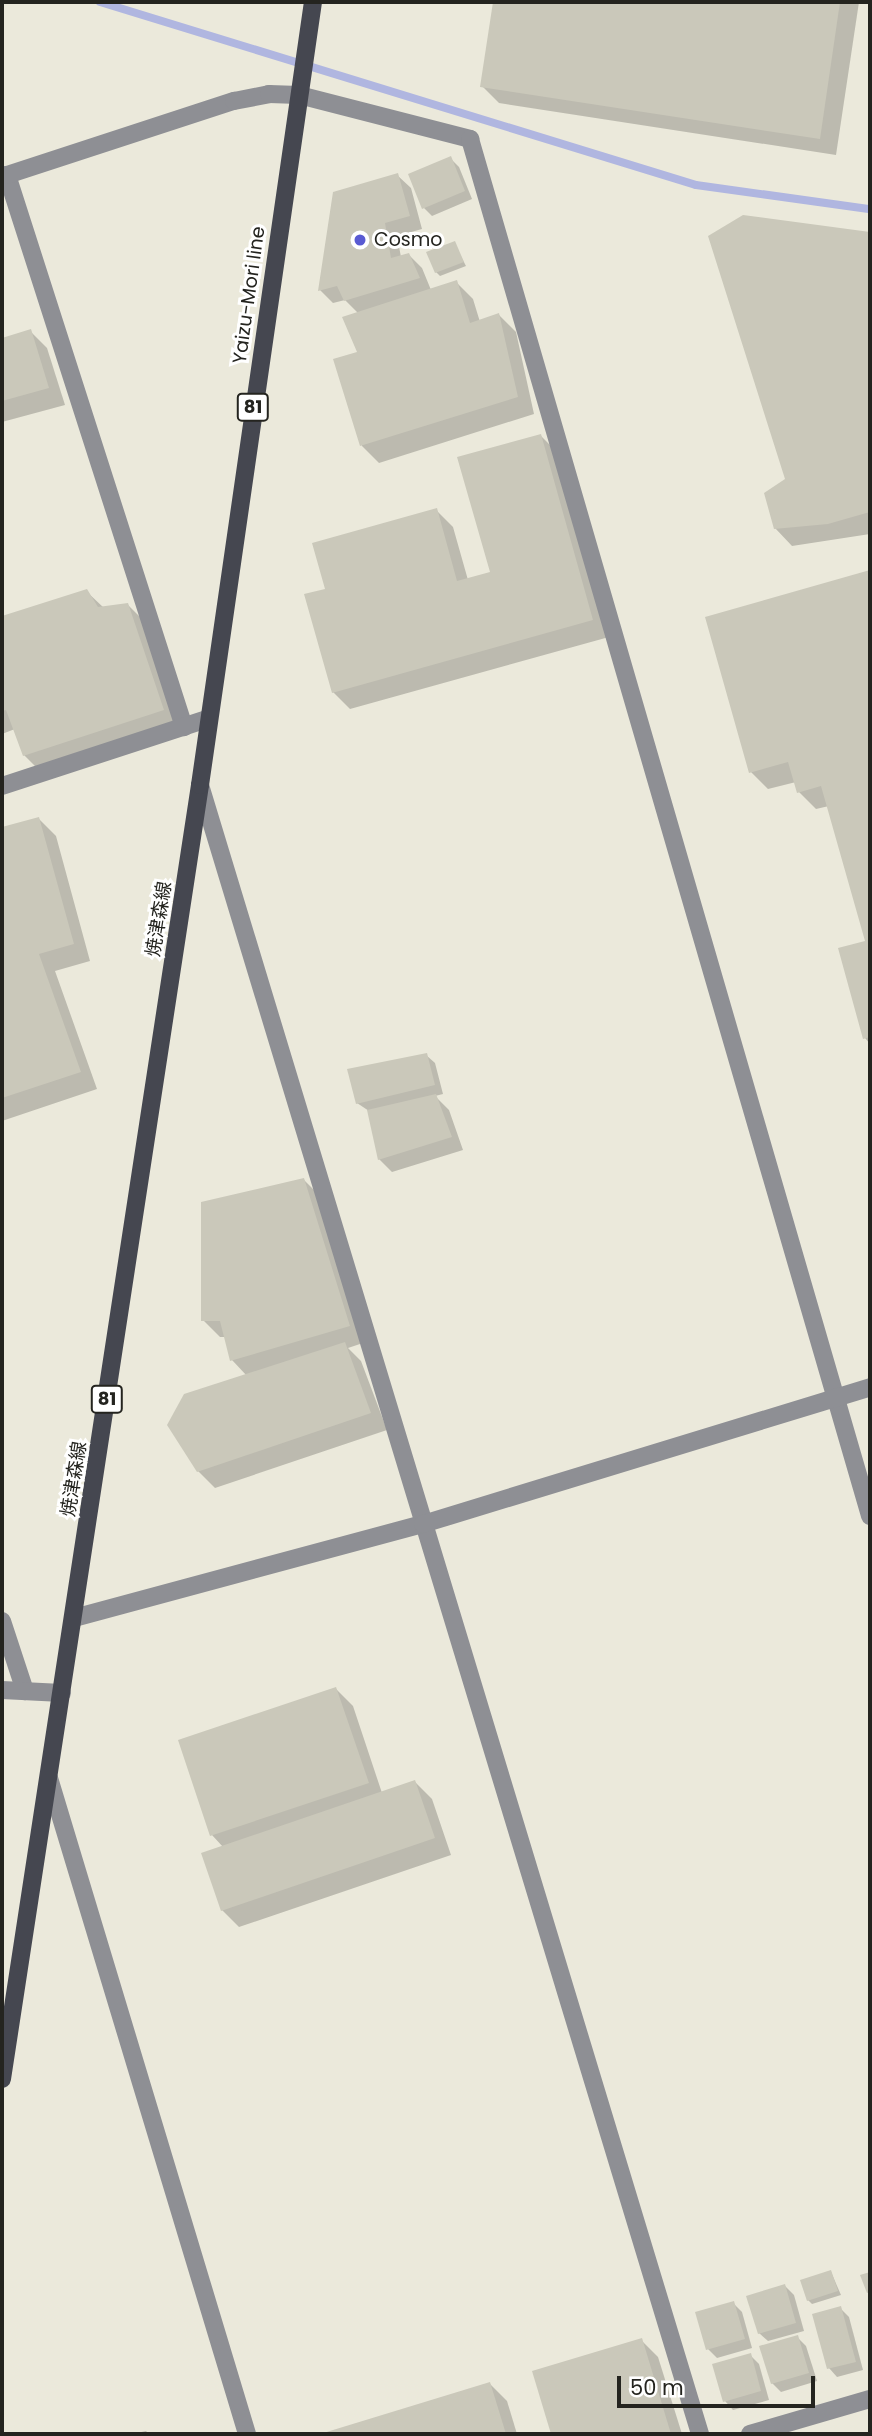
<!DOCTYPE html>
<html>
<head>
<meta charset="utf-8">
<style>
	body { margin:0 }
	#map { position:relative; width:872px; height:2436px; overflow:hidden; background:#ebe9db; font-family:Poppins,"Noto Sans JP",sans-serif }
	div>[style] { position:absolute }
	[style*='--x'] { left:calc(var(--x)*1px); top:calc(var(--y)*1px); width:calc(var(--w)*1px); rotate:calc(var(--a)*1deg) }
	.shadow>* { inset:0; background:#0003 }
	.stream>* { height:8px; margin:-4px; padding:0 4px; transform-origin:4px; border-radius:4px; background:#b0b6e0 }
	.building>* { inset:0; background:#cac8ba }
	.minor>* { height:18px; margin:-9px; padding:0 9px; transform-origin:9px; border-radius:9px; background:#8e8f94 }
	.tertiary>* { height:18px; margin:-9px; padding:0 9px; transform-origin:9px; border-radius:9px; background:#8e8f94 }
	.primary>* { height:18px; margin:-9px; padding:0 9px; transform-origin:9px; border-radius:9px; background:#454750 }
	.dots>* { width:19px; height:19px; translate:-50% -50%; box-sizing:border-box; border:4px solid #fff; border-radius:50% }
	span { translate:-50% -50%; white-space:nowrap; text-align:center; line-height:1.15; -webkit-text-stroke:6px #fff; paint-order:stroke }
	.shield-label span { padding:2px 5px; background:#fff; border:2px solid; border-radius:5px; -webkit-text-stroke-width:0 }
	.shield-label { font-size:18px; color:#24241f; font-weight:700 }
	.poi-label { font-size:19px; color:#24241f }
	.left { translate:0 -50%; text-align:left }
	.street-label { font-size:19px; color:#24241f }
	.frame { position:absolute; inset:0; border:4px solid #24241f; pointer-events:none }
	.scale { position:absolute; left:617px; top:2376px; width:198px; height:32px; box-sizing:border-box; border:4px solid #24241f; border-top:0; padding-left:9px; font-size:21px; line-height:24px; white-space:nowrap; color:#24241f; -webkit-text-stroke:5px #fff; paint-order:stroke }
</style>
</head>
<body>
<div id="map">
	<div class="shadow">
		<i style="clip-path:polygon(494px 2px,859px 2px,836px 155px,499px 103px,482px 86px)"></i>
		<i style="clip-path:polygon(450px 158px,459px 167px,472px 199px,432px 216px,424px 208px)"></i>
		<i style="clip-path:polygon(397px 175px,411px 188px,422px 229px,397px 236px,401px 257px,409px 255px,422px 268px,431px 290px,456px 282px,473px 299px,480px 322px,499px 315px,516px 332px,534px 414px,379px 463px,362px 446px,335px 360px,359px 353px,358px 313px,345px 300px,333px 303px,320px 290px,335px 193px)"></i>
		<i style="clip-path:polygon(743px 217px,870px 234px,870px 534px,792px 546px,775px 528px,787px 480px)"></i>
		<i style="clip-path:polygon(454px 243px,466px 266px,440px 276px,436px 272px)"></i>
		<i style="clip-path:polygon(30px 331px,47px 348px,65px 405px,2px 422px,2px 340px)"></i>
		<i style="clip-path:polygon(541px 436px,558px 453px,609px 637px,350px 709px,333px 692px,436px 510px,453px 527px,468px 580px,492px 573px)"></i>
		<i style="clip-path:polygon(870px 572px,870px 1044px,865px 1038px,867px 942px,829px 806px,816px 809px,799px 792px,796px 782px,768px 789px,751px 772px,707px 618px)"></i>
		<i style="clip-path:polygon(86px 591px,104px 608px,128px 605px,145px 622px,180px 727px,41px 772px,24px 755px,15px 729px,2px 734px,2px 617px)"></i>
		<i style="clip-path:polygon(39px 819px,56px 836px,90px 961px,55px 971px,97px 1089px,2px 1121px,2px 830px)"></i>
		<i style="clip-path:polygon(426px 1055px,435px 1063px,443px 1094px,435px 1096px,449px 1110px,463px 1150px,392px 1172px,379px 1159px,369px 1111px,357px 1103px)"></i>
		<i style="clip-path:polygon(304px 1180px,321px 1197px,366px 1342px,348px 1348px,361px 1361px,387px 1430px,215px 1488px,198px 1471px,247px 1376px,232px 1360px,226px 1337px,220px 1337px,203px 1320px)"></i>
		<i style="clip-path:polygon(336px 1689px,353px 1706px,382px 1793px,415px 1782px,432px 1799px,451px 1855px,239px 1927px,222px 1910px,223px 1847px,212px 1835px)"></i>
		<i style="clip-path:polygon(831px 2272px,841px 2295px,812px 2304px,808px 2300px)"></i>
		<i style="clip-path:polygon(785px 2286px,794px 2295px,804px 2331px,768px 2341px,759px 2333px)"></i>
		<i style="clip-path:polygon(733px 2303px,742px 2312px,752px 2348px,717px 2358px,708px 2349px)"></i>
		<i style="clip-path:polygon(840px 2308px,849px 2317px,863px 2370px,837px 2377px,829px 2368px)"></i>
		<i style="clip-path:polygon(797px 2337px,806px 2346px,817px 2381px,781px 2392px,772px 2383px)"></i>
		<i style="clip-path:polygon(641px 2340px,658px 2357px,682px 2434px,553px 2434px,534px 2373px)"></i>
		<i style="clip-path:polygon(750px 2355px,759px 2364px,769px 2400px,733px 2410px,725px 2401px)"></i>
		<i style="clip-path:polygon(490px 2384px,507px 2401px,517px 2434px,324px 2434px)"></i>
		<i style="clip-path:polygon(146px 2431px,149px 2434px,132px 2434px)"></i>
	</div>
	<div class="stream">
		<i style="--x:100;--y:2;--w:623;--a:17.07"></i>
		<i style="--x:696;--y:185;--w:176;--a:7.9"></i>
	</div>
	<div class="building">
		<i style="clip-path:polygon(493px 2px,840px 2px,820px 139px,480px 87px)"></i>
		<i style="clip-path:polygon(451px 156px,465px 191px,422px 209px,408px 174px)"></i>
		<i style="clip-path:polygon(398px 173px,410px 216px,385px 223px,391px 258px,409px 253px,420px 278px,344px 301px,337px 286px,318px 291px,333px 192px)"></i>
		<i style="clip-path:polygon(743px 215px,870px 232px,870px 512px,828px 524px,774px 529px,764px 493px,785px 479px,708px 236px)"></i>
		<i style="clip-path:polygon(455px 241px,464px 262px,435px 273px,426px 252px)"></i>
		<i style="clip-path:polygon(457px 280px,470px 323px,499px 313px,518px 397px,360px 446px,333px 359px,357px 352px,342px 317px)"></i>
		<i style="clip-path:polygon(31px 329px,49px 388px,2px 401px,2px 338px)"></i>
		<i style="clip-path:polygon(541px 434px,593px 620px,332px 693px,304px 594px,325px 589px,312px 543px,437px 508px,457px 581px,490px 572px,457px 457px)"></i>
		<i style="clip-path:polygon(870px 570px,870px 1037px,863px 1039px,838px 948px,865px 941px,821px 786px,797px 793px,788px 762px,749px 773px,705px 617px)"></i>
		<i style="clip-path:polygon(87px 589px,98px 607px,128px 603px,164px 710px,23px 756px,6px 710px,2px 711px,2px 616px)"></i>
		<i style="clip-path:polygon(39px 817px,74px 944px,39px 954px,81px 1072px,2px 1098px,2px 827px)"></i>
		<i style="clip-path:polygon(427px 1053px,435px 1085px,356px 1104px,347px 1069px)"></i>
		<i style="clip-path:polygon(436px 1094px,452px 1137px,378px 1160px,367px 1110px)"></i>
		<i style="clip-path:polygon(304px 1178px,350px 1326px,230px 1361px,220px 1321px,201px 1321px,201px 1202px)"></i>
		<i style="clip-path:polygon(345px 1342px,371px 1413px,197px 1472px,167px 1425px,184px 1394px)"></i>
		<i style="clip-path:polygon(336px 1687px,369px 1783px,210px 1836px,178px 1740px)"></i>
		<i style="clip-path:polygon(415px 1780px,435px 1838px,221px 1911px,201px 1853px)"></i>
		<i style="clip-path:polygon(831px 2270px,838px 2291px,807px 2301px,800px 2280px)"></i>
		<i style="clip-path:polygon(870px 2272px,870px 2292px,867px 2293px,860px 2275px)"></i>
		<i style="clip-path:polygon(785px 2284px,796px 2323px,758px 2334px,746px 2296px)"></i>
		<i style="clip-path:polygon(734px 2301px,745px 2339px,706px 2350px,695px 2312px)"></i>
		<i style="clip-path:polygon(841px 2306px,856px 2362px,827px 2369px,812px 2314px)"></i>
		<i style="clip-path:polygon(798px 2335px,809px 2373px,771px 2384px,759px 2346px)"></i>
		<i style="clip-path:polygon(642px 2338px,671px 2434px,551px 2434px,532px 2371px)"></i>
		<i style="clip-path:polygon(751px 2353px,761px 2391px,723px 2402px,712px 2364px)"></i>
		<i style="clip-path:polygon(490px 2382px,506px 2434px,320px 2434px)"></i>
	</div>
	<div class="minor">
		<i style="--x:299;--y:95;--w:177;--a:14.4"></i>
		<i style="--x:470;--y:139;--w:1434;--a:73.8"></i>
		<i style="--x:2;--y:176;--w:5;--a:-11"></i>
		<i style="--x:7;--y:175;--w:580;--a:72.22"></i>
		<i style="--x:200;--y:785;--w:1723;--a:73.13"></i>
		<i style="--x:2;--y:786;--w:216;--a:-18.1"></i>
		<i style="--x:74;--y:1618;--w:361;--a:-15.1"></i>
		<i style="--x:423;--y:1524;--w:468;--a:-17"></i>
		<i style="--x:2;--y:1621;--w:74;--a:71.8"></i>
		<i style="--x:2;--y:1690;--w:60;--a:2.9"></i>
		<i style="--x:49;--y:1778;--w:685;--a:73.2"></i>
	</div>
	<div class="tertiary">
		<i style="--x:7;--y:175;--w:239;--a:-18.1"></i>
		<i style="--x:234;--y:101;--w:36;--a:-11"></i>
		<i style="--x:269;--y:94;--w:30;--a:2"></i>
		<i style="--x:750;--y:2434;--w:125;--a:-16.3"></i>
	</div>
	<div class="primary">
		<i style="--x:2;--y:2079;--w:1309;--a:-81.3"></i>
		<i style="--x:200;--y:785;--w:791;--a:-81.79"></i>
	</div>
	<div class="dots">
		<i style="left:360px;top:240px;background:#595ad2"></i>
	</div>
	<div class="shield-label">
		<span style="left:253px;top:407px">81</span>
		<span style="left:107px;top:1399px">81</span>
	</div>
	<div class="poi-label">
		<span class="left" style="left:374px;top:240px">Cosmo</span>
	</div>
	<div class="street-label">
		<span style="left:249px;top:295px;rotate:-82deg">Yaizu-Mori line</span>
		<span style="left:159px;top:919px;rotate:-81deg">焼津森線</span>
		<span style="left:74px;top:1479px;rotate:-81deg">焼津森線</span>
	</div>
	<div class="frame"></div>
	<div class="scale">50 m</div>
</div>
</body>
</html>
